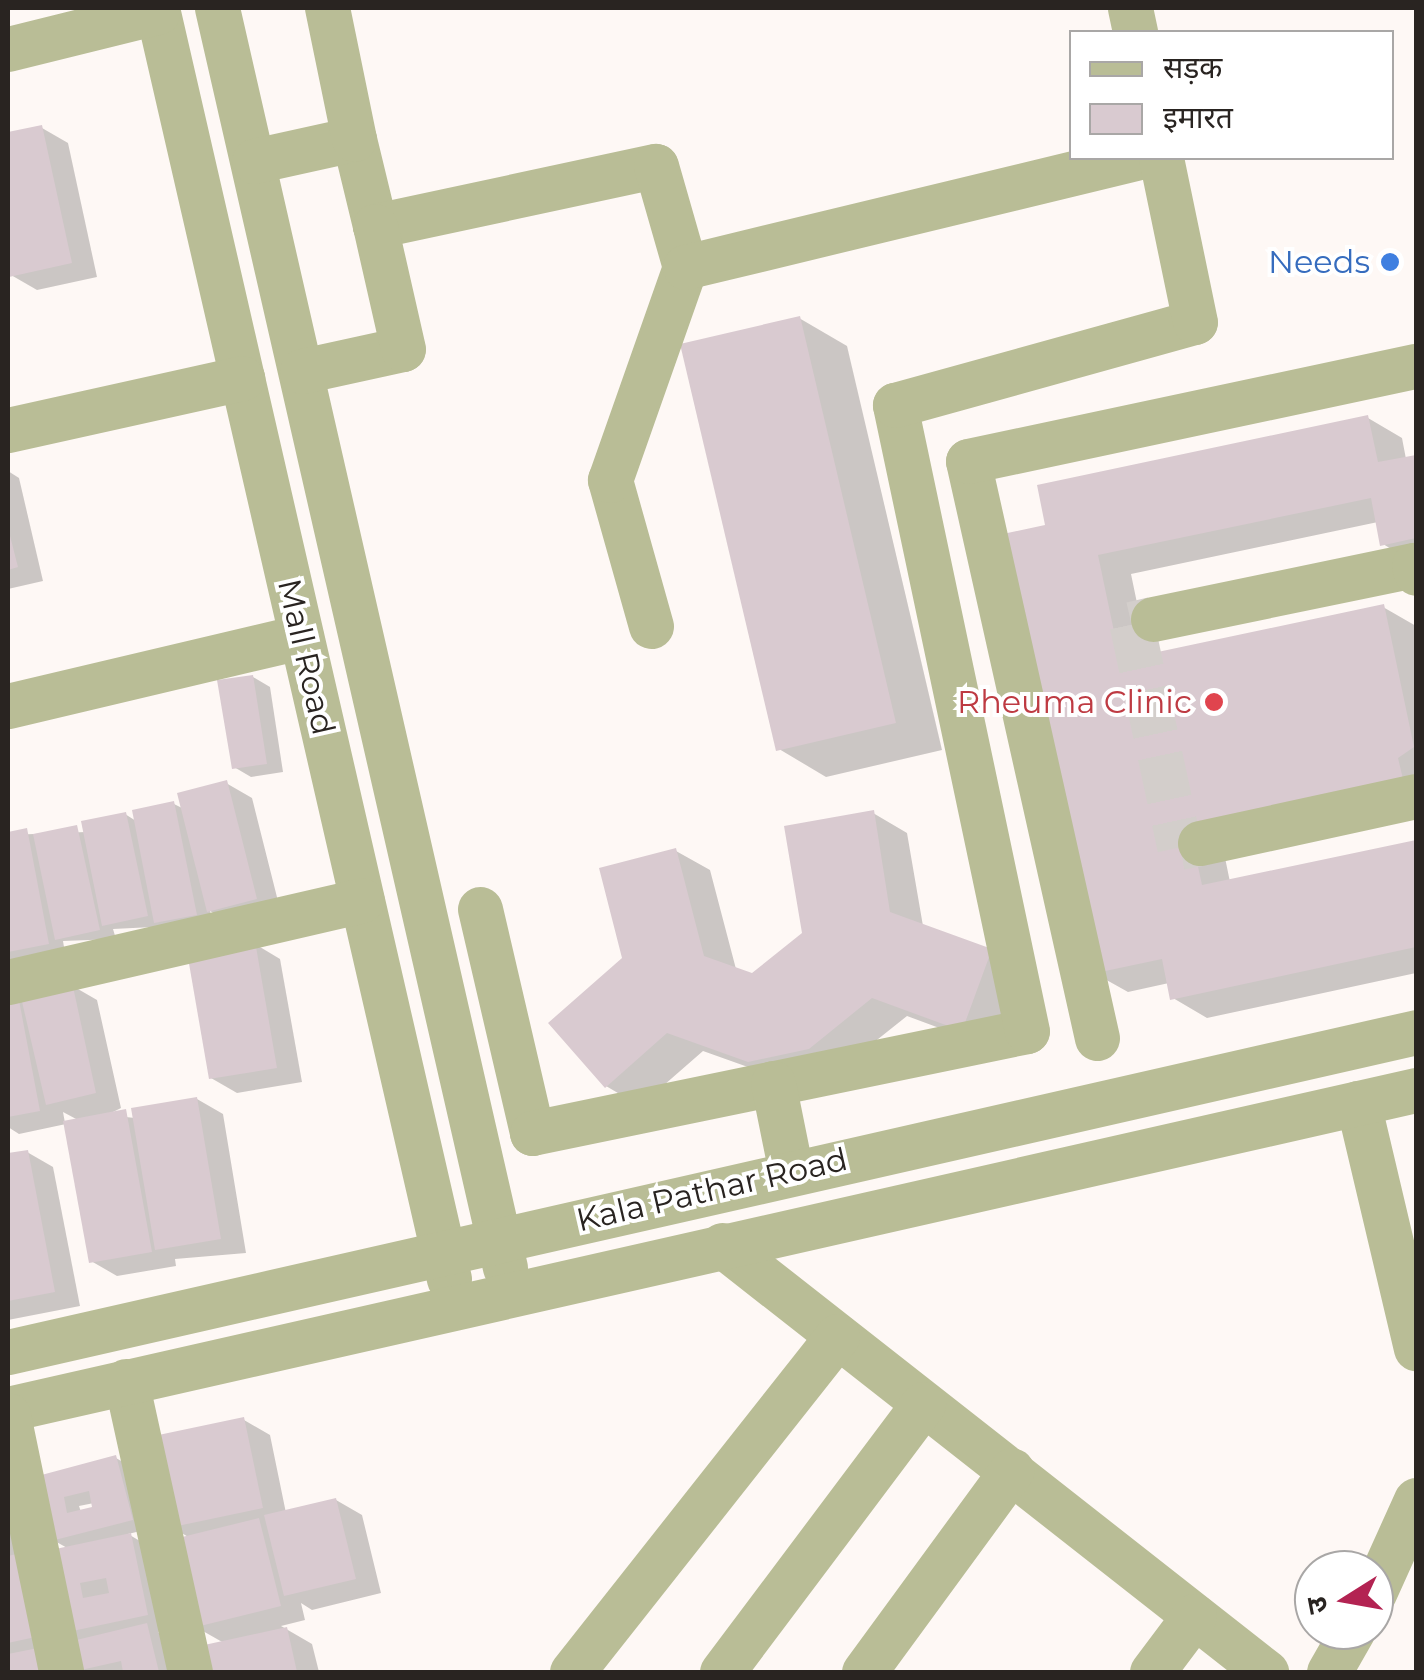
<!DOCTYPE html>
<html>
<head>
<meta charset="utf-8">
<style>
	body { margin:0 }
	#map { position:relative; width:1424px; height:1680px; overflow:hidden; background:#fef8f5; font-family:Montserrat,"Noto Sans Devanagari",sans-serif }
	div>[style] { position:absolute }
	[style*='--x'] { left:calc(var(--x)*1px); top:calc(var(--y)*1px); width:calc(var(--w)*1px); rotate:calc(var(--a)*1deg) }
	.shadow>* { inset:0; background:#0003 }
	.building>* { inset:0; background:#d9cad0 }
	.minor-tunnel>* { height:45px; margin-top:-22.5px; transform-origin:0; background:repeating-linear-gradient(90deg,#d3cecb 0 45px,transparent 0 67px) }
	.minor>* { height:45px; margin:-22.5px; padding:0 22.5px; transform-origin:22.5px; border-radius:22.5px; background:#b9bd96 }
	.dots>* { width:28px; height:28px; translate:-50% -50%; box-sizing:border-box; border:5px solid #fff; border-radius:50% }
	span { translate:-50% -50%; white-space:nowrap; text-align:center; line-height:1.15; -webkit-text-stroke:8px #fff; paint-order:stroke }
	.shop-label { font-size:32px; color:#366cbe }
	.right { translate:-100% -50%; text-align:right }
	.street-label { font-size:32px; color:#292421 }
	.health-label { font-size:32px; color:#be3a42 }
	.frame { position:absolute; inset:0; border:10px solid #292421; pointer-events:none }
	.legend { position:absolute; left:1069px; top:30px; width:325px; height:130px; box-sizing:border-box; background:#fff; border:2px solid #a9a7a6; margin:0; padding:12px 18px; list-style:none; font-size:30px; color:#292421 }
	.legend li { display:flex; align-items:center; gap:20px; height:50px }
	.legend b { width:50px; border:2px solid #a9a7a6 }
	.north { position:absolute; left:1294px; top:1550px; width:100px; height:100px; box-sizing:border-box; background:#fff; border:2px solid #a9a7a6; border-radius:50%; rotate:259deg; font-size:28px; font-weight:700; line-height:40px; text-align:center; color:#292421 }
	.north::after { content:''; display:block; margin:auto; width:35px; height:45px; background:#b32352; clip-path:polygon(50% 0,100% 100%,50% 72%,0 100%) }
</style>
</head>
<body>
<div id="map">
	<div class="shadow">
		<i style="clip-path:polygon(42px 128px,68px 143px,97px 277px,37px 290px,11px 275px,8px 259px,8px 135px)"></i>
		<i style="clip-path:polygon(799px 318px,847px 346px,942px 750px,826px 777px,779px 749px)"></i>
		<i style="clip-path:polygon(1368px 418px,1402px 438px,1406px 459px,1416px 457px,1416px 564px,1383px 544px,1378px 522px,1131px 574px,1148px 656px,1383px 607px,1416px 626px,1416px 802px,1222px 843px,1230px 882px,1416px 843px,1416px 973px,1207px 1018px,1173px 998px,1169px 983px,1128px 992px,1094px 973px,1048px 527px)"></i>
		<i style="clip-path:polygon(8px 471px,19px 478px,43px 581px,8px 589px)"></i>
		<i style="clip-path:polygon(253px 677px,270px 687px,283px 772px,251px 777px,234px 767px)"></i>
		<i style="clip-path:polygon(226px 783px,252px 798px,281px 913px,235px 925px,210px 911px,213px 924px,113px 929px,116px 939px,63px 941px,65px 953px,8px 961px,8px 835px,86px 832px,125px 814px,136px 821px,174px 804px,184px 809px)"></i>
		<i style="clip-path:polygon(873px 813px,907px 833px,923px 926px,1025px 970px,996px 1049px,907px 1016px,843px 1067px,784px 1080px,703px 1051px,640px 1106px,606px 1086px,625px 959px,676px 851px,710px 870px,736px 969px,753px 975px,805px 934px)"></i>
		<i style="clip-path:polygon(255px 944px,280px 959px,302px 1082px,237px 1093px,211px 1078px)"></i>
		<i style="clip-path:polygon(evenodd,71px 985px,97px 1000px,121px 1108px,107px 1115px,135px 1118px,197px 1099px,223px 1114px,246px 1253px,175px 1259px,176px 1266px,117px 1276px,91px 1261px,66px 1124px,19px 1134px,8px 1127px,8px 999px,71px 985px,63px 1112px,78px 1120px,65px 1123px,63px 1112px)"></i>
		<i style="clip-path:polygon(27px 1152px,53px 1167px,80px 1306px,8px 1320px,8px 1156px)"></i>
		<i style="clip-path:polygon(244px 1420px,270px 1435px,286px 1513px,336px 1500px,362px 1515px,381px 1593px,312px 1610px,301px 1603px,305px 1620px,281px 1626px,312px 1644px,319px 1672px,203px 1672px,224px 1643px,194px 1626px,190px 1538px,170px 1526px)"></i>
		<i style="clip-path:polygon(evenodd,116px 1458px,133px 1468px,149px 1529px,128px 1534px,157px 1551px,173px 1629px,158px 1632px,172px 1641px,180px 1672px,8px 1672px,8px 1473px,40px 1545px,12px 1557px,69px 1549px,53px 1540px,37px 1479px,116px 1458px,94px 1503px,95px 1509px,81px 1512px,79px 1506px,94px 1503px)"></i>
	</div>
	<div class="building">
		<i style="clip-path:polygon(42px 125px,72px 263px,9px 277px,8px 132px)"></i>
		<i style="clip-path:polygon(800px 316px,896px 723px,776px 751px,680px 344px)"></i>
		<i style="clip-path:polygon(1368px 415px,1378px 462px,1416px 455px,1416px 538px,1380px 546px,1371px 498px,1098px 555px,1120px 660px,1384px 604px,1414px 747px,1398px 758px,1403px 779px,1189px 825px,1202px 885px,1416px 840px,1416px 947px,1170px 1000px,1162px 959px,1091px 974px,998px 535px,1045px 525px,1037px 485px)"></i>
		<i style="clip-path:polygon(8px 528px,18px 567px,8px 570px)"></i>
		<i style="clip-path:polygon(253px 675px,267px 764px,232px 769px,217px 680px)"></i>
		<i style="clip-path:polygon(227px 780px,257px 899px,207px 912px,177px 793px)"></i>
		<i style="clip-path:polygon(174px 801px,197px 915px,154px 923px,132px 810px)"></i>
		<i style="clip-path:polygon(874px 810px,890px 912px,992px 949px,962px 1031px,872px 998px,809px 1049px,748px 1062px,667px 1033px,605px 1088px,548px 1023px,622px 958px,599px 868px,676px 848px,704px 956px,752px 973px,802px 933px,784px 826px)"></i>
		<i style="clip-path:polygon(126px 812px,148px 916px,102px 926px,81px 821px)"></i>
		<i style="clip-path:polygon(77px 825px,100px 930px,55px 940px,33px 834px)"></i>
		<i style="clip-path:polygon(27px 828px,49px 944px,8px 952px,8px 832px)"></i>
		<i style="clip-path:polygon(255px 941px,277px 1068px,209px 1079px,187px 952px)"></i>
		<i style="clip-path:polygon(72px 982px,96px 1093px,46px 1105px,20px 993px)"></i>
		<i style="clip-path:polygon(18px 995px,40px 1111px,8px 1117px,8px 997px)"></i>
		<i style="clip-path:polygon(197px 1097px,221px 1239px,155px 1250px,131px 1108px)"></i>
		<i style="clip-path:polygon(126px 1109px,152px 1252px,89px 1263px,63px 1121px)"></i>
		<i style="clip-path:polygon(28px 1150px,55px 1292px,8px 1301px,8px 1153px)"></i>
		<i style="clip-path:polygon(244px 1417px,263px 1508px,168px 1528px,149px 1437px)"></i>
		<i style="clip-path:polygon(evenodd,116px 1455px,133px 1520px,51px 1541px,34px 1477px,116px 1455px,89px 1491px,92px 1507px,67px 1513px,64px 1497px,89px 1491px)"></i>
		<i style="clip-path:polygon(336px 1498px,356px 1579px,284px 1596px,264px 1515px)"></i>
		<i style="clip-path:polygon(259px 1518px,281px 1606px,192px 1628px,170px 1540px)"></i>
		<i style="clip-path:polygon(evenodd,131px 1533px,148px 1615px,63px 1633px,46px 1551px,131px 1533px,106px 1578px,109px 1593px,83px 1598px,80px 1583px,106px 1578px)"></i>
		<i style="clip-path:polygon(29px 1551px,49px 1634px,8px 1643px,8px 1556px)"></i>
		<i style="clip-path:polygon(147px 1623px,159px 1672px,123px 1672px,121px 1661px,72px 1672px,64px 1643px)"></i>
		<i style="clip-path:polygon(287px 1627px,297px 1672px,201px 1672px,195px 1647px)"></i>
		<i style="clip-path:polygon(53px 1645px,58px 1672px,8px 1672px,8px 1654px)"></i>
	</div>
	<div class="minor-tunnel">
		<i style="--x:1153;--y:619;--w:22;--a:167"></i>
		<i style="--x:1132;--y:624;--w:228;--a:77.9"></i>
		<i style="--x:1180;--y:847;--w:20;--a:-11"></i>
	</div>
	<div class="minor">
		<i style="--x:157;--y:8;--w:1304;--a:77.06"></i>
		<i style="--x:217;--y:8;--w:1292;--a:77.12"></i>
		<i style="--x:1130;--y:8;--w:25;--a:78"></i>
		<i style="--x:8;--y:49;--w:154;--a:-13.9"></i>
		<i style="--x:354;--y:139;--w:89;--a:76.4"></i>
		<i style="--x:375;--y:226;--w:287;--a:-12.1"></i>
		<i style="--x:656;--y:166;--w:105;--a:74"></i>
		<i style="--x:254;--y:161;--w:102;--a:-12.4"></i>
		<i style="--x:354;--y:139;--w:134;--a:-101.6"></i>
		<i style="--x:302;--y:371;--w:103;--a:-12.3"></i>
		<i style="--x:403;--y:349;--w:126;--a:-102.8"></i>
		<i style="--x:8;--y:430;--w:240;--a:-12.5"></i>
		<i style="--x:1153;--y:619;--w:267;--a:-11.7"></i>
		<i style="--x:1414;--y:565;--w:8;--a:76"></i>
		<i style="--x:651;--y:626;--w:152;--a:-105.7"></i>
		<i style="--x:610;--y:480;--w:226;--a:-70.6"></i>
		<i style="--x:685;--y:267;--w:464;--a:-13.6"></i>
		<i style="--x:8;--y:706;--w:301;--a:-13.3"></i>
		<i style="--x:1200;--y:843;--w:221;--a:-12.3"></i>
		<i style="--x:480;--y:909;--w:230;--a:76.9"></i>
		<i style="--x:532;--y:1133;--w:505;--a:-11.64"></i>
		<i style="--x:1027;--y:1031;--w:640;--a:-101.91"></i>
		<i style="--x:895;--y:405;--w:311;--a:-15.5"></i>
		<i style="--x:1195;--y:322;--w:167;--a:-101.7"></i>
		<i style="--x:8;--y:982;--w:363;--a:-13"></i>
		<i style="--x:1097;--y:1038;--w:591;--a:-102.6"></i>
		<i style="--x:968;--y:461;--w:458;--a:-12"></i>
		<i style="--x:773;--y:1083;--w:91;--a:78.6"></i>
		<i style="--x:1358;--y:1103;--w:252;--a:76.7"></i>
		<i style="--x:722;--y:1245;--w:692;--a:38.13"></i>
		<i style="--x:8;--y:1352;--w:1444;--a:-12.8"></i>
		<i style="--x:126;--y:1381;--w:298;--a:77.6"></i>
		<i style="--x:8;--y:1409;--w:1444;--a:-12.77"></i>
		<i style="--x:8;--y:1415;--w:262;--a:78.3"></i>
		<i style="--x:1374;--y:1593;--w:102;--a:-65.7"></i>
		<i style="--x:572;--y:1672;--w:428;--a:-51.7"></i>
		<i style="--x:722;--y:1672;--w:335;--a:-53.1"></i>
		<i style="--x:864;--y:1672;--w:250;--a:-53.8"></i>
		<i style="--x:1152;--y:1672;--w:70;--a:-53.1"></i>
		<i style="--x:1329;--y:1672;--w:48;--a:-60.3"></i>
	</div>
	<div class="dots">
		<i style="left:1390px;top:262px;background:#3f7fe0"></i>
		<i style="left:1214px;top:702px;background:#e0444e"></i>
	</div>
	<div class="shop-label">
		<span class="right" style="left:1370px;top:262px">Needs</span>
	</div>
	<div class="street-label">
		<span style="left:306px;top:657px;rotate:77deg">Mall Road</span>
		<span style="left:712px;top:1190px;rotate:-13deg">Kala Pathar Road</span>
	</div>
	<div class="health-label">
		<span class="right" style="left:1192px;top:702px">Rheuma Clinic</span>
	</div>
	<div class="frame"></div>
	<ul class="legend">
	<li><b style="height:12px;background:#b9bd96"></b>सड़क</li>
	<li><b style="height:28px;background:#d9cad0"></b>इमारत</li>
	</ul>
	<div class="north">उ</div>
</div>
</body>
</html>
